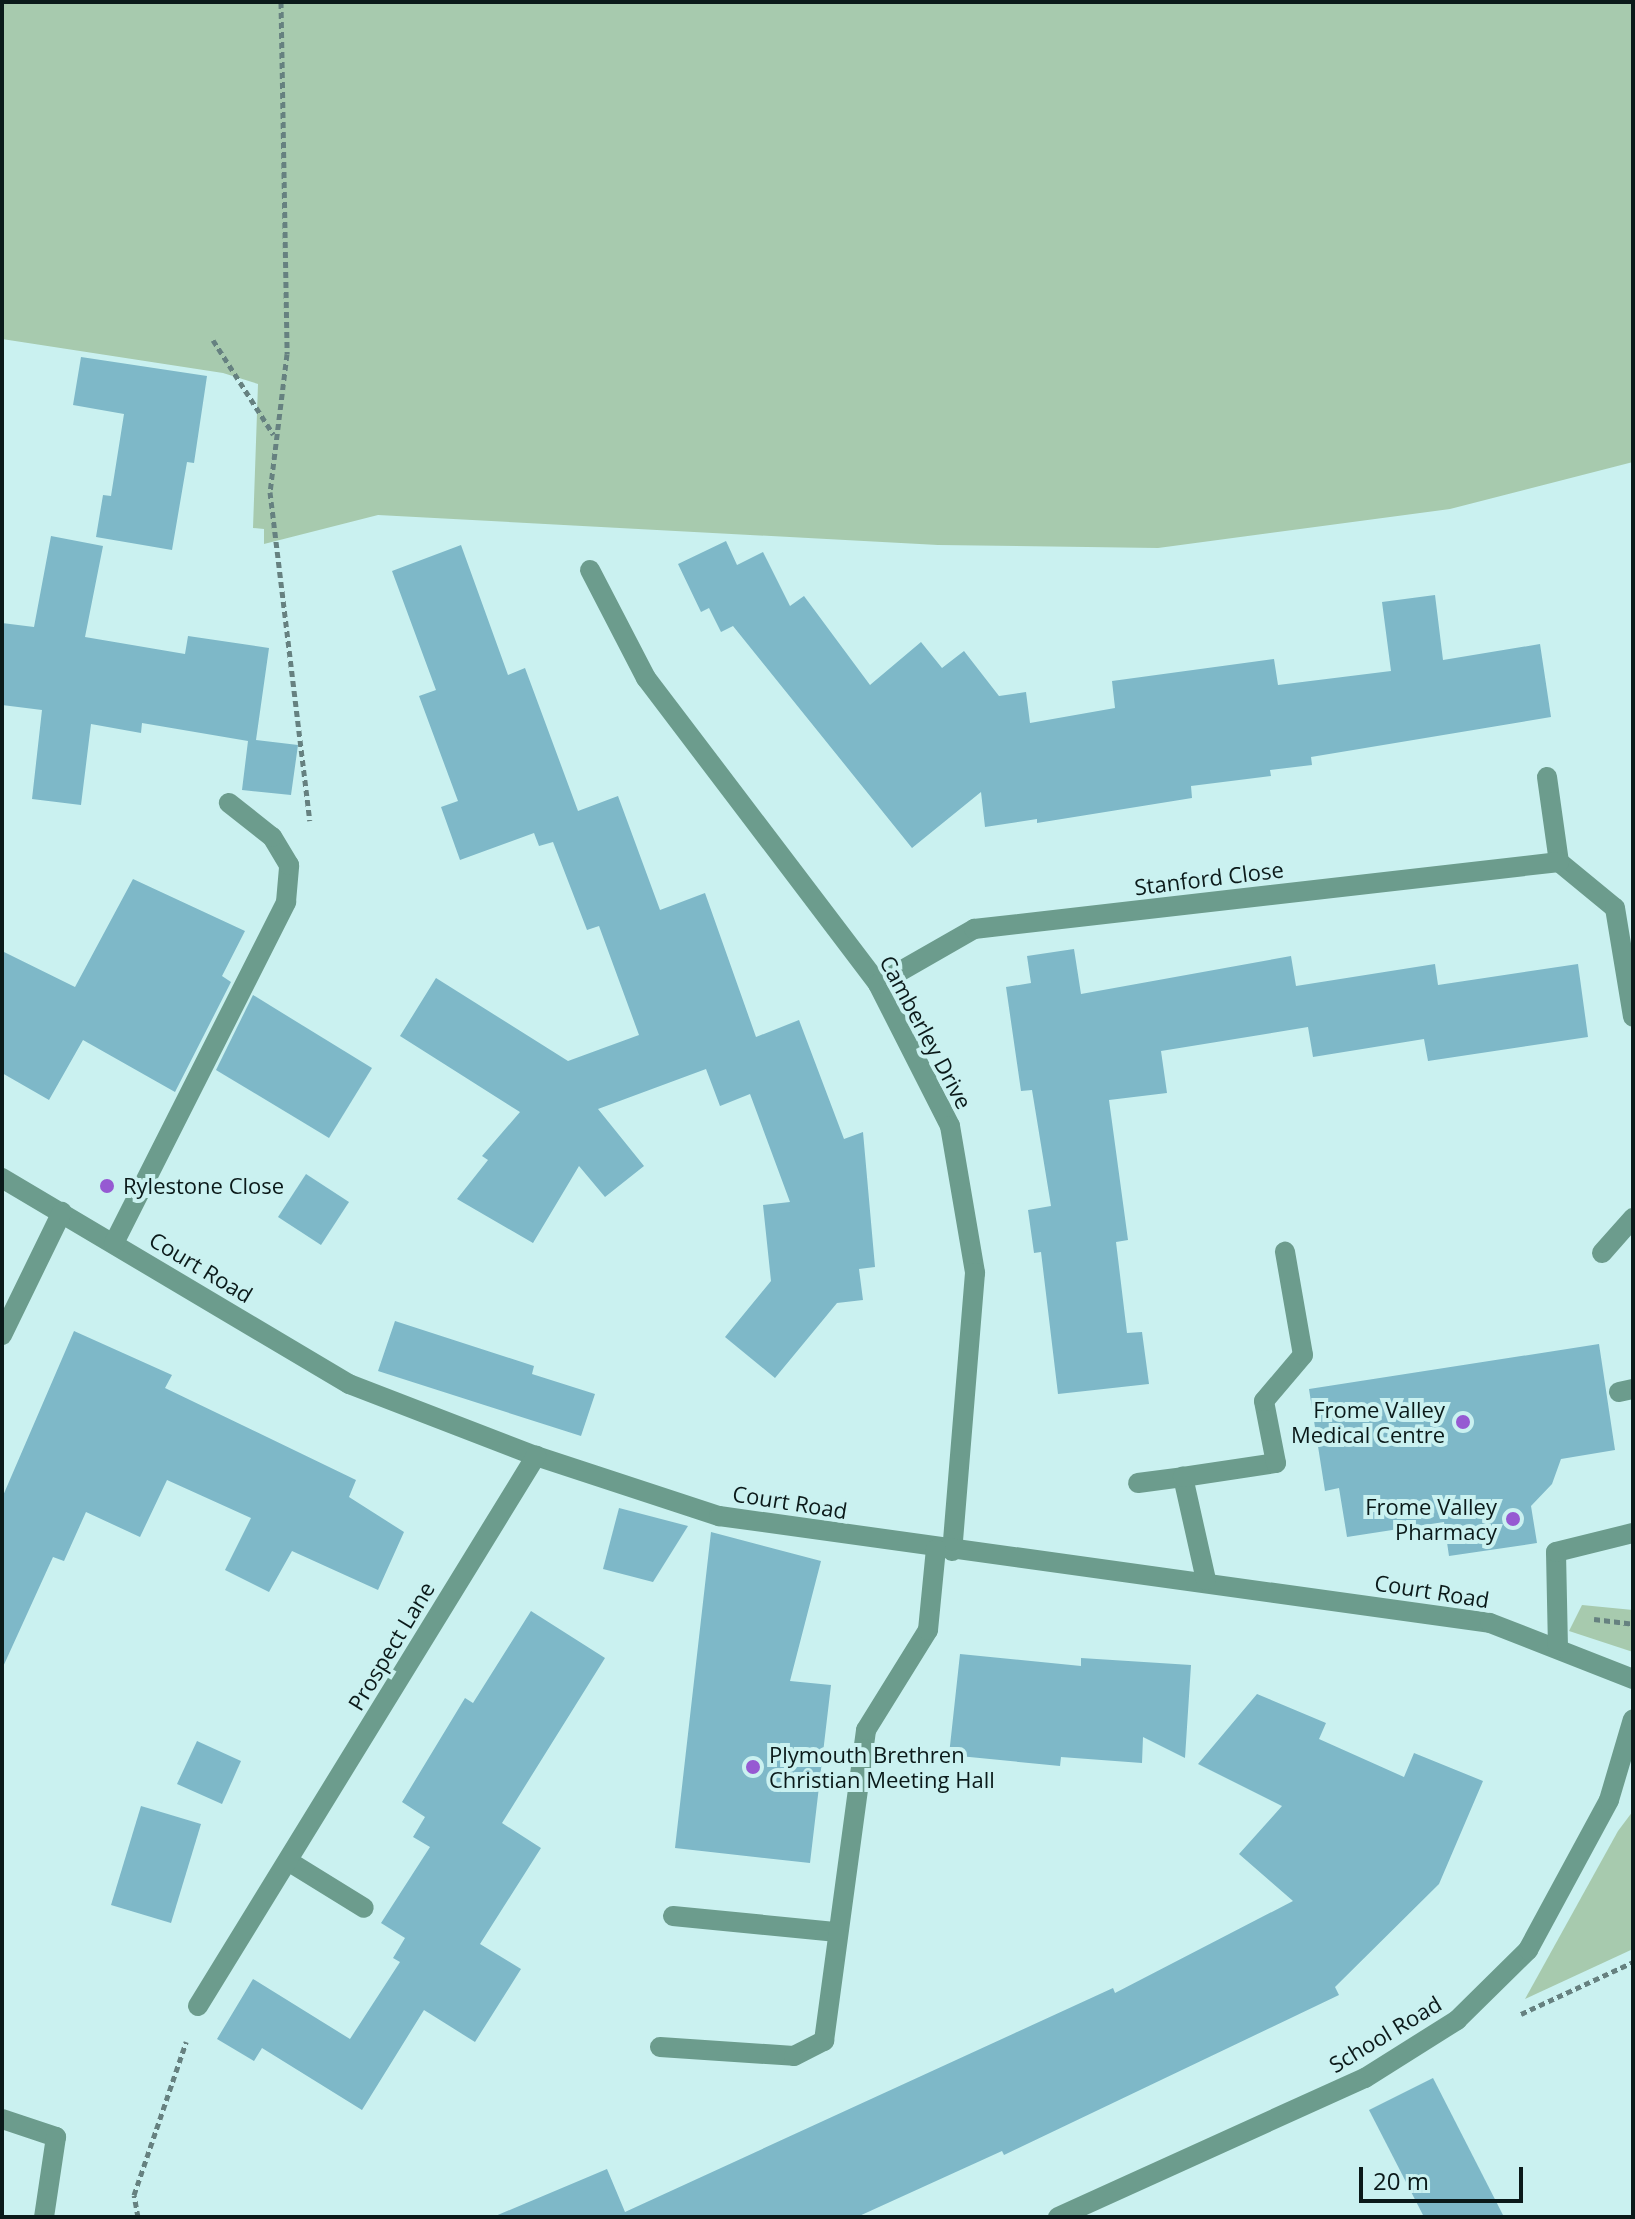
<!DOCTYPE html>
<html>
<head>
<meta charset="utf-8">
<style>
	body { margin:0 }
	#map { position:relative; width:1635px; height:2219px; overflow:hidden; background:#caf1f0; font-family:"Open Sans",sans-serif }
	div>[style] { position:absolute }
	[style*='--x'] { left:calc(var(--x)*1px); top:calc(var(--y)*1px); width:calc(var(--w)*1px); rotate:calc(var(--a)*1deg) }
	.green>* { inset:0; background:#a7caae }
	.building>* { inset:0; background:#7eb8c8 }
	.path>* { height:5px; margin-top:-2.5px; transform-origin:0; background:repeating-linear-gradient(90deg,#668180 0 6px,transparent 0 10px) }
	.minor>* { height:20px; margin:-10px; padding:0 10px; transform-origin:10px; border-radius:10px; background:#6c9c8d }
	.dots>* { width:22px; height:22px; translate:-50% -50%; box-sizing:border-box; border:4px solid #caf1f0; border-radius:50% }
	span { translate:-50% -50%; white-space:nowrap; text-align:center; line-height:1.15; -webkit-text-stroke:8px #caf1f0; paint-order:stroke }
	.street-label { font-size:22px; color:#0b1a1a }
	.poi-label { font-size:22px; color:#0b1a1a }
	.left { translate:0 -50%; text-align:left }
	.right { translate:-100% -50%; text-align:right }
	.frame { position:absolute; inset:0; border:4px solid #0b1a1a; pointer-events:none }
	.scale { position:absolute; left:1359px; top:2167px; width:164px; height:36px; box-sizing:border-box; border:4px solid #0b1a1a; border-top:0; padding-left:10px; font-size:24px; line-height:28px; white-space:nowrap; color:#0b1a1a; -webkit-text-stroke:6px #caf1f0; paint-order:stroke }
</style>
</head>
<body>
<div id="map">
	<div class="green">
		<i style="clip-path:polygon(2px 2px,1633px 2px,1633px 462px,1450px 509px,1158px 548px,938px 545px,378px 515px,264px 544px,264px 529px,253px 528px,258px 384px,223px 373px,2px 339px)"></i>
		<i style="clip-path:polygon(1582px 1605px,1633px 1610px,1633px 1652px,1569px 1631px)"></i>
		<i style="clip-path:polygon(1633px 1811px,1633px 1949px,1525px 1999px,1618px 1831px)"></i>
	</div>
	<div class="building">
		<i style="clip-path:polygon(81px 357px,207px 376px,194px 463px,187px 462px,172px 550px,96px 537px,103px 495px,111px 496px,124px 414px,73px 405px)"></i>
		<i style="clip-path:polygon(51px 536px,103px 546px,85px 637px,185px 654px,188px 636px,269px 648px,256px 740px,298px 745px,291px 795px,242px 790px,248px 741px,142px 723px,141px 733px,91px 724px,81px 805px,32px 799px,42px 710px,2px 705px,2px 623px,34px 627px)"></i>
		<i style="clip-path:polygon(726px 541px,737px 565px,763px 552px,790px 606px,804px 596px,870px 685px,921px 642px,942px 668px,964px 651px,999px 696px,1026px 692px,1030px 723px,1115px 708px,1112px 681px,1274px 659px,1278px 685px,1391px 671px,1382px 602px,1435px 595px,1443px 660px,1540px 644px,1551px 717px,1311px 757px,1312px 765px,1270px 770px,1271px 776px,1191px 786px,1192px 798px,1037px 823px,1037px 819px,985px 827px,981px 792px,912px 848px,733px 626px,721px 632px,709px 608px,701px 612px,678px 564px)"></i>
		<i style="clip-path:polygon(461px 545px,508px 675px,525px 668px,578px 811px,618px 796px,660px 910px,705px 893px,756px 1037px,799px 1020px,844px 1139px,863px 1132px,875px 1267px,859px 1269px,863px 1300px,837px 1303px,775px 1378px,725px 1337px,771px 1281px,763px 1205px,790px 1202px,750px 1094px,720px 1106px,706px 1069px,598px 1109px,644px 1166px,605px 1197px,579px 1166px,533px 1243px,457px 1199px,488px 1160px,482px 1156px,520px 1112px,400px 1036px,436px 978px,568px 1061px,639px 1035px,599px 926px,587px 930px,553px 842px,539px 846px,534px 833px,460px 860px,441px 807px,458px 801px,419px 696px,436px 690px,392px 571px)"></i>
		<i style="clip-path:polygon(133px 879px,245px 931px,222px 976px,231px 982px,175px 1092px,83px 1040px,49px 1100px,2px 1073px,2px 951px,75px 987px)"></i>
		<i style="clip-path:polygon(1074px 949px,1081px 994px,1291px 956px,1296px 986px,1435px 964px,1438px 985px,1578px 964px,1588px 1037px,1428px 1061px,1424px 1039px,1313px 1057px,1308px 1027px,1161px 1051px,1167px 1093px,1109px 1100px,1128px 1240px,1116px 1242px,1127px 1333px,1142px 1332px,1149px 1384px,1058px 1394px,1041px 1252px,1034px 1253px,1028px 1210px,1051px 1206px,1032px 1090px,1021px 1091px,1006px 987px,1031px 983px,1027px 956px)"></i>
		<i style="clip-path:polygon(253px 995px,372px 1068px,329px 1138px,216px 1070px)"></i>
		<i style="clip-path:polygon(306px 1174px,349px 1202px,321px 1245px,278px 1217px)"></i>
		<i style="clip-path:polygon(395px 1321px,534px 1366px,532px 1374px,595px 1394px,581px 1436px,378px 1371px)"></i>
		<i style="clip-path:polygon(74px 1331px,172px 1375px,165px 1388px,356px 1480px,349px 1497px,404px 1532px,378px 1590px,292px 1551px,269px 1592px,225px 1570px,251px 1518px,167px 1480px,140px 1537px,86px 1512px,64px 1561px,53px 1557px,2px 1669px,2px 1498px)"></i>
		<i style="clip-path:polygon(1599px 1344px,1615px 1450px,1561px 1459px,1552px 1484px,1531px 1506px,1537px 1543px,1449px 1556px,1444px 1522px,1347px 1537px,1339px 1488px,1325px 1491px,1309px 1389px)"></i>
		<i style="clip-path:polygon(619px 1508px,688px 1526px,653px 1582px,603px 1569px)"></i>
		<i style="clip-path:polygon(711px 1532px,821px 1561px,790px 1681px,831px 1685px,810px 1863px,675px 1848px)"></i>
		<i style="clip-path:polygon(531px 1611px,605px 1658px,502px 1823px,541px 1848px,480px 1944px,521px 1969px,475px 2042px,424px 2010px,362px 2110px,262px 2048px,254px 2061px,217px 2039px,253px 1979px,350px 2039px,400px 1962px,393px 1958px,405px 1938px,381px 1923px,430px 1847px,413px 1837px,425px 1817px,402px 1802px,465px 1698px,473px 1703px)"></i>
		<i style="clip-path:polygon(960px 1654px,1081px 1666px,1081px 1658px,1191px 1665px,1185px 1758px,1143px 1737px,1142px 1763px,1061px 1757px,1060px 1766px,949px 1755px)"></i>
		<i style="clip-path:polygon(1257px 1694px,1326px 1723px,1319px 1739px,1404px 1777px,1414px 1753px,1483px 1781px,1439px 1884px,1335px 1987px,1339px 1995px,1004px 2155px,1002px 2151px,857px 2217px,493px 2217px,607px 2169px,625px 2212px,1113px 1988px,1115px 1993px,1293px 1901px,1239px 1854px,1282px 1806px,1198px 1764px)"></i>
		<i style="clip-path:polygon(197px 1741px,241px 1761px,222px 1804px,177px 1784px)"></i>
		<i style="clip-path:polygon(141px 1806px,201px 1824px,171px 1923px,111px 1905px)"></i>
		<i style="clip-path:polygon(1433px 2078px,1504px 2217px,1424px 2217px,1369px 2110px)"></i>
	</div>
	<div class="path">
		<i style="--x:281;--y:2;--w:352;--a:89"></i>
		<i style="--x:287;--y:354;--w:139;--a:97"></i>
		<i style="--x:270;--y:492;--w:331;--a:83.1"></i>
		<i style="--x:213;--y:340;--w:112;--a:57.4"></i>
		<i style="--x:1594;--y:1619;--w:39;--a:7"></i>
		<i style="--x:1521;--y:2014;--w:123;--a:-24.9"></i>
		<i style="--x:138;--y:2217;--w:22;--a:-100"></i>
		<i style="--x:134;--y:2195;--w:162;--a:-71.2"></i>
	</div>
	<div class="minor">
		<i style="--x:590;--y:570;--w:122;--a:62.6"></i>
		<i style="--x:646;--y:678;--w:384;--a:52.8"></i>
		<i style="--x:878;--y:984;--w:159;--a:63.1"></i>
		<i style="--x:950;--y:1126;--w:149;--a:80.3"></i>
		<i style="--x:975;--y:1273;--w:279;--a:94.7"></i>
		<i style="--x:1547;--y:777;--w:86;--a:82"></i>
		<i style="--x:1559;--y:862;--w:72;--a:39.4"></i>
		<i style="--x:1615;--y:908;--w:110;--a:80.6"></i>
		<i style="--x:878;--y:984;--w:111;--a:-29.8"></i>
		<i style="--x:974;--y:929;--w:589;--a:-6.53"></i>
		<i style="--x:2;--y:1178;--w:404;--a:30.7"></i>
		<i style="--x:349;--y:1384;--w:200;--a:21.1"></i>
		<i style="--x:536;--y:1456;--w:193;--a:18.2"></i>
		<i style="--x:719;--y:1516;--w:778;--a:7.9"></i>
		<i style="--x:1490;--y:1623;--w:154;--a:21.4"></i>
		<i style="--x:114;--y:1243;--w:382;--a:-63.2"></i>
		<i style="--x:286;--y:902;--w:37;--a:-85"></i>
		<i style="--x:289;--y:865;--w:33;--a:-121"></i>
		<i style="--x:272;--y:837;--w:55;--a:-141.7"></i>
		<i style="--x:1602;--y:1253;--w:47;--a:-48.5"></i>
		<i style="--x:2;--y:1335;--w:137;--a:-64"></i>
		<i style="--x:1619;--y:1392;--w:14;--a:-12"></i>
		<i style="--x:1138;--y:1483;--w:45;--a:-7.6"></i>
		<i style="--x:1206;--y:1580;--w:106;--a:-102.6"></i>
		<i style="--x:1183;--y:1477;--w:94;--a:-8.6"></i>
		<i style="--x:1276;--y:1463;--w:63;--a:-101"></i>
		<i style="--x:1264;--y:1401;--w:60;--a:-49.7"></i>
		<i style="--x:1303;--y:1355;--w:105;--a:-99.9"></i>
		<i style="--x:1558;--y:1648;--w:96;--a:-91.2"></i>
		<i style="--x:1556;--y:1552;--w:79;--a:-13.9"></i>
		<i style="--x:288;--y:1861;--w:89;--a:31.7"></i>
		<i style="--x:673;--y:1916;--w:165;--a:5.6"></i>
		<i style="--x:198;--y:2006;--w:646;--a:-58.43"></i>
		<i style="--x:660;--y:2047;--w:134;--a:3.8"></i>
		<i style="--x:794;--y:2056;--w:34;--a:-27"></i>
		<i style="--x:824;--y:2041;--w:314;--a:-82.3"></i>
		<i style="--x:866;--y:1730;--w:118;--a:-58.2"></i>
		<i style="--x:928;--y:1630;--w:81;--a:-84.4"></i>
		<i style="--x:2;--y:2119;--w:57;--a:18.4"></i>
		<i style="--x:56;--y:2137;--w:81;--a:98.5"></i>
		<i style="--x:1058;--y:2217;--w:337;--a:-24.4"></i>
		<i style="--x:1365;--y:2078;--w:109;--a:-32.2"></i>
		<i style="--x:1457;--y:2020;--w:100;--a:-44.6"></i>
		<i style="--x:1528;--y:1950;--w:170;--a:-61.6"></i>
		<i style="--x:1609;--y:1800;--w:84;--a:-73.5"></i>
	</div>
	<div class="dots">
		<i style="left:107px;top:1186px;background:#965ad2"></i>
		<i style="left:1463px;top:1422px;background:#965ad2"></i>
		<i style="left:1513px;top:1519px;background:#965ad2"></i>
		<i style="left:753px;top:1767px;background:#965ad2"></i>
	</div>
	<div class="street-label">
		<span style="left:1209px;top:878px;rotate:-7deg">Stanford Close</span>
		<span style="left:926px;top:1032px;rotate:62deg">Camberley Drive</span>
		<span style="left:201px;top:1267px;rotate:31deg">Court Road</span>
		<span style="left:790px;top:1502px;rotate:9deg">Court Road</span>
		<span style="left:1432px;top:1591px;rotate:9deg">Court Road</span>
		<span style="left:391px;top:1646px;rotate:-59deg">Prospect Lane</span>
		<span style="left:1385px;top:2034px;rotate:-31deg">School Road</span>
	</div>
	<div class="poi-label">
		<span class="left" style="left:123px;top:1186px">Rylestone Close</span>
		<span class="right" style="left:1445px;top:1422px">Frome Valley<br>Medical Centre</span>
		<span class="right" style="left:1497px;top:1519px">Frome Valley<br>Pharmacy</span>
		<span class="left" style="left:769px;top:1767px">Plymouth Brethren<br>Christian Meeting Hall</span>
	</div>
	<div class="frame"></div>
	<div class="scale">20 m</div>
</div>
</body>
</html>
